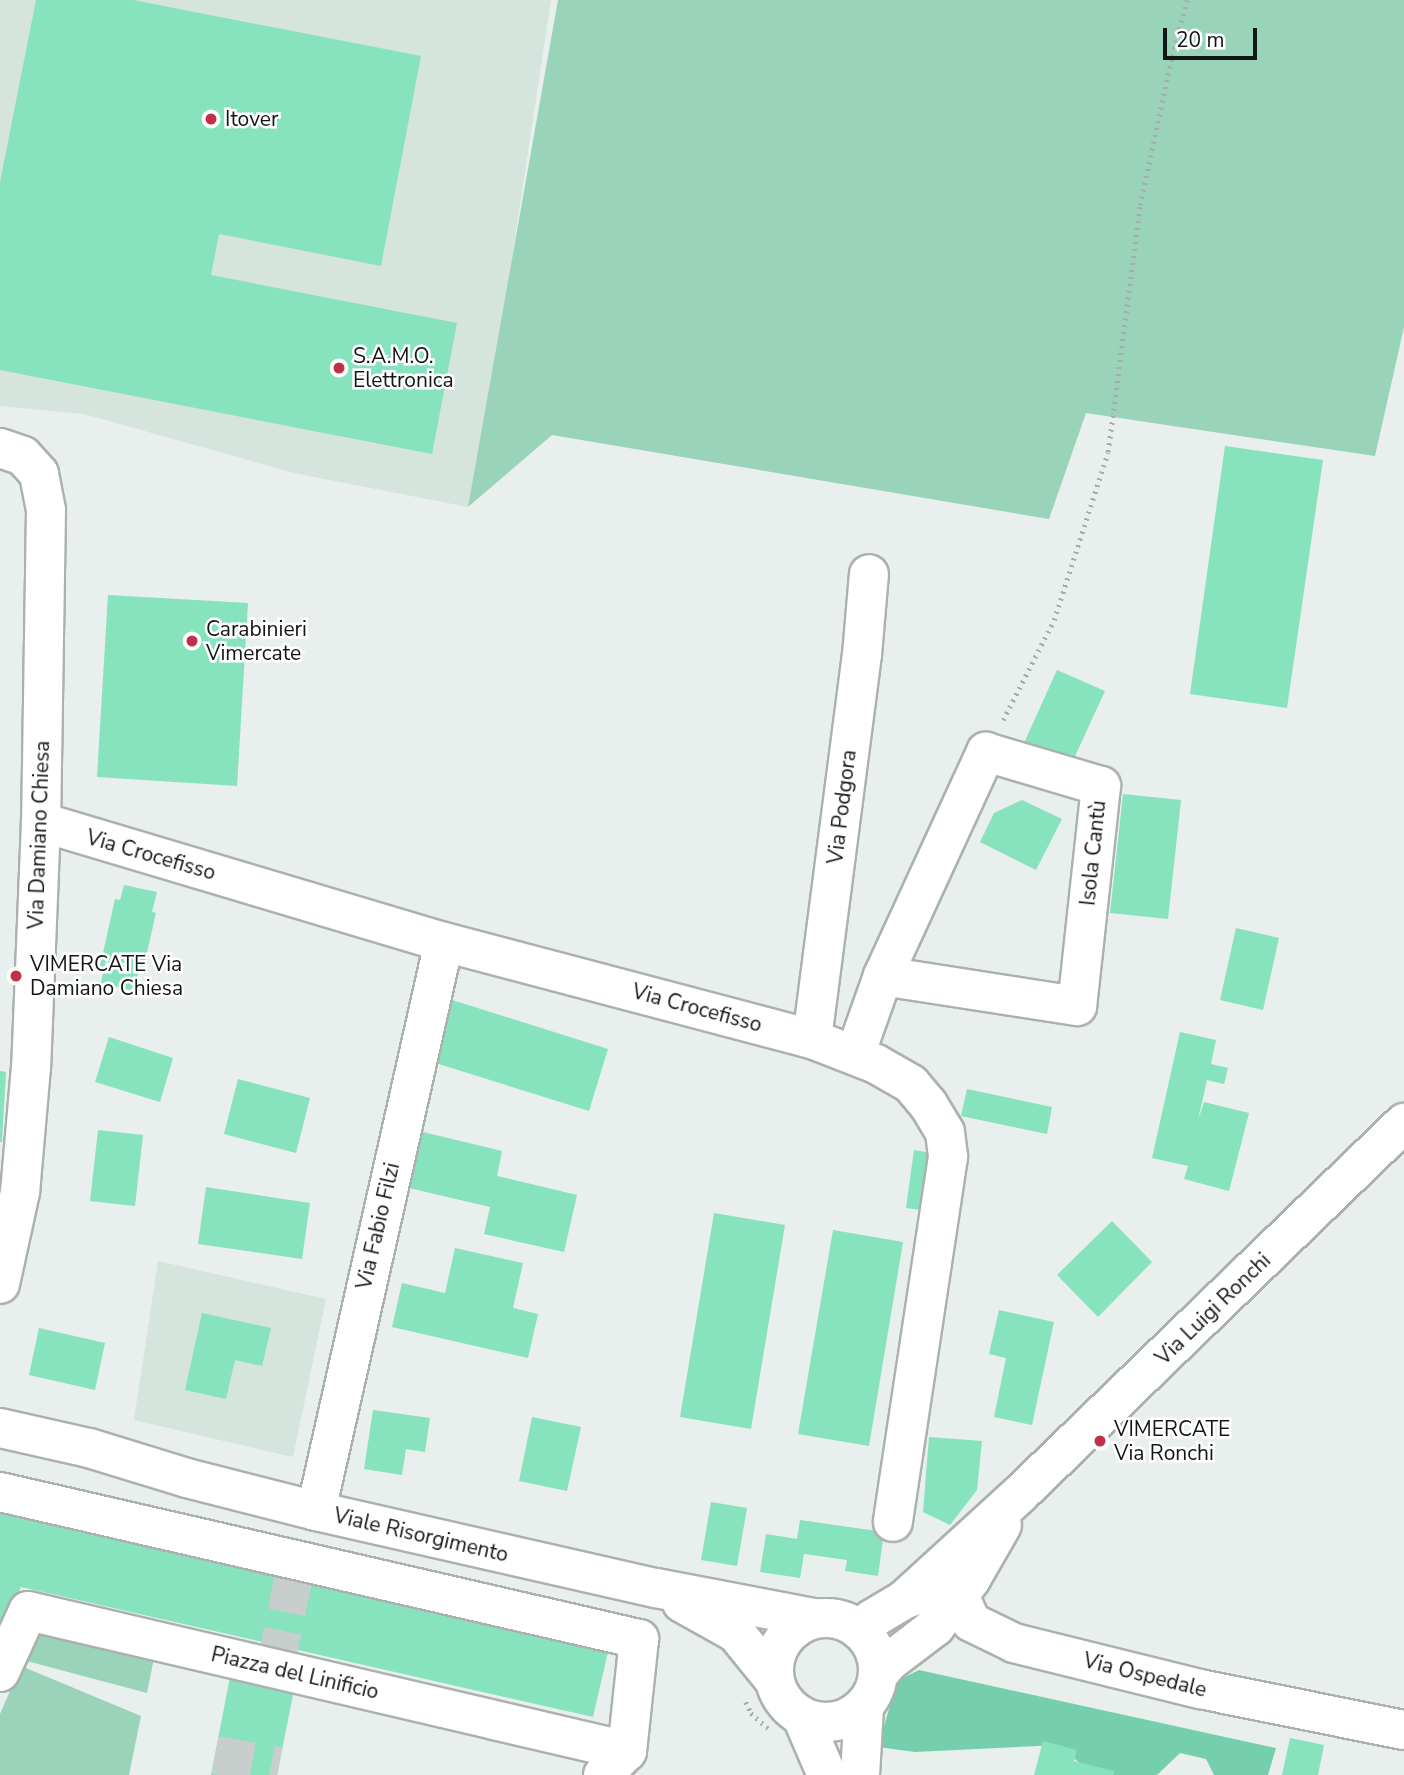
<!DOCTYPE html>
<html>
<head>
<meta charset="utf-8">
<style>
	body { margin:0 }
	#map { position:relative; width:1404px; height:1775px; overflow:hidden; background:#e8efec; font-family:"Nunito Sans",sans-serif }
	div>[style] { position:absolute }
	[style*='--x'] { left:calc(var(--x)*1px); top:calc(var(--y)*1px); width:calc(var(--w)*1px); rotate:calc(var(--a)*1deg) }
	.built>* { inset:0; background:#d5e4dd }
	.green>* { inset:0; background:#98d3ba }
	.forest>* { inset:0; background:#75cfac }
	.building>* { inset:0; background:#87e2be }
	.minor-tunnel>* { height:38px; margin-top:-19px; transform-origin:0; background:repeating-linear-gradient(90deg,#c8cecc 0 38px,transparent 0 57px) }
	.path>* { height:4.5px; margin-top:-2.25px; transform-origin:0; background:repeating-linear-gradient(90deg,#a6aca9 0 2px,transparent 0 7px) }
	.roads { filter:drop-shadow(2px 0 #abb1ae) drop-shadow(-2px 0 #abb1ae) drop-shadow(0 2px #abb1ae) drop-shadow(0 -2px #abb1ae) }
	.minor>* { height:38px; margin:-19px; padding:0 19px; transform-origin:19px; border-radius:19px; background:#fff }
	.minor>.ring { margin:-19px; padding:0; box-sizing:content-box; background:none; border:38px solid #fff; border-radius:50% }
	.dots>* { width:19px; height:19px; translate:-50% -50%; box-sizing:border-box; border:4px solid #fff; border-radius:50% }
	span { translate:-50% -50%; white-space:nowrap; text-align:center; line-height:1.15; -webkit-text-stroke:5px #fff; paint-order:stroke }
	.poi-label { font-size:21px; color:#141615 }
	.left { translate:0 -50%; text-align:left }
	.street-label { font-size:21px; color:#141615 }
	.scale { position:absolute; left:1163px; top:28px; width:94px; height:32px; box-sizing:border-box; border:4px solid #141615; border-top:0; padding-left:9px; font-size:21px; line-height:24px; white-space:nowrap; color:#141615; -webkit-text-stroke:5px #fff; paint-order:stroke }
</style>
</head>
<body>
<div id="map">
	<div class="built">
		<i style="clip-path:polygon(0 0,551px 0,501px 331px,468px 507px,294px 473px,84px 414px,0 406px)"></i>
		<i style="clip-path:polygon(158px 1261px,326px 1299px,293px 1457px,134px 1420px)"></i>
	</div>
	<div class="green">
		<i style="clip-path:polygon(558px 0,1404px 0,1404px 327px,1375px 456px,1086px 413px,1049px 519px,552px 435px,468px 507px)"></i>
		<i style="clip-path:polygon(38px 1628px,155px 1653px,147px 1693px,23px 1660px)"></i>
		<i style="clip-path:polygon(21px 1666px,141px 1716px,129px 1775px,0 1775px,0 1714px)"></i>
	</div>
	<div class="forest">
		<i style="clip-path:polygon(919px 1670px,1276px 1748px,1268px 1775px,1214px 1775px,1206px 1759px,1180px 1753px,1157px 1775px,1093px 1775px,1059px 1745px,915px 1752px,878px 1747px,897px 1681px)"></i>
	</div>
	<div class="building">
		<i style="clip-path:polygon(36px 0,133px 0,421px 56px,381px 266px,219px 234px,211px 275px,457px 323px,432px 454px,0 370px,0 182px)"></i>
		<i style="clip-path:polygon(1225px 446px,1323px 460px,1287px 708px,1190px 694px)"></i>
		<i style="clip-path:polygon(108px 595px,248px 603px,237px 786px,97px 777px)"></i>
		<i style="clip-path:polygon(1057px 670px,1105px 691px,1071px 765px,1024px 743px)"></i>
		<i style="clip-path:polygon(1123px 794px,1181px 800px,1168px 919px,1110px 913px)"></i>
		<i style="clip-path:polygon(1022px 800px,1062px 819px,1036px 870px,980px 842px,994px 813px)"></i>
		<i style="clip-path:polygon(124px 885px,157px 892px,152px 912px,156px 913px,143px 970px,139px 969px,134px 991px,101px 983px,104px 967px,100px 966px,115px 899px,120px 900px)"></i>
		<i style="clip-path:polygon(1236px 928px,1279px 938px,1263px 1010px,1220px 1000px)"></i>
		<i style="clip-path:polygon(449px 999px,608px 1049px,589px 1111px,429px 1061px)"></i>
		<i style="clip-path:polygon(1180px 1032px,1216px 1040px,1211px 1064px,1228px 1068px,1224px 1084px,1207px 1080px,1198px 1120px,1204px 1102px,1249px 1113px,1229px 1191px,1184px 1179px,1188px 1166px,1152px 1158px)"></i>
		<i style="clip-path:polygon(109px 1037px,173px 1058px,160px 1102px,95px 1082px)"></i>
		<i style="clip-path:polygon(0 1071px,6px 1072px,2px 1142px,0 1142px)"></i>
		<i style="clip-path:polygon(238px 1079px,310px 1098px,296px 1153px,224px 1134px)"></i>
		<i style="clip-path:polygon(967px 1089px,1052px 1107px,1047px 1134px,961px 1116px)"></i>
		<i style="clip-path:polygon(98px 1130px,143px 1135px,135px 1206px,90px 1201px)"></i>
		<i style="clip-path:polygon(423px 1132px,502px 1151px,497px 1176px,577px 1195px,564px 1252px,484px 1234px,490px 1207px,409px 1188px)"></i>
		<i style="clip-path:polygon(914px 1150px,943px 1155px,935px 1212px,906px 1208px)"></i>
		<i style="clip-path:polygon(206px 1187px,310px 1203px,302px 1259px,198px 1244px)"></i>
		<i style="clip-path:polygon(714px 1213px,785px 1225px,751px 1429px,680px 1417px)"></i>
		<i style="clip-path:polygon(1112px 1221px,1152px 1262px,1098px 1317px,1057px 1275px)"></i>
		<i style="clip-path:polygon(833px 1230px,903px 1242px,869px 1446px,798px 1434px)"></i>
		<i style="clip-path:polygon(455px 1248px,523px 1263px,513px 1308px,538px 1314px,528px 1358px,392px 1327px,402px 1283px,445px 1293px)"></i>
		<i style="clip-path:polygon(999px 1310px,1054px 1322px,1032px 1425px,994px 1417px,1006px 1358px,989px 1354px)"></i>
		<i style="clip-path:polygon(202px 1313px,271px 1328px,262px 1366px,235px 1360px,226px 1399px,185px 1390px)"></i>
		<i style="clip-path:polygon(39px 1328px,105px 1343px,95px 1390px,29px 1375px)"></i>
		<i style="clip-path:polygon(373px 1410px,430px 1418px,425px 1452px,406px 1449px,402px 1475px,364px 1469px)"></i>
		<i style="clip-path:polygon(532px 1417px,581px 1427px,567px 1491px,519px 1481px)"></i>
		<i style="clip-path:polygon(929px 1437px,982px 1441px,977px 1490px,950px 1525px,923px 1512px)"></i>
		<i style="clip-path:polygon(711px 1502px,747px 1508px,737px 1566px,701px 1560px)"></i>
		<i style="clip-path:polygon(0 1513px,608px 1652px,593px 1717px,21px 1587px,0 1634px)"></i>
		<i style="clip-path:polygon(800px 1520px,884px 1532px,878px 1576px,845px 1571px,847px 1560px,804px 1554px,800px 1578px,760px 1572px,766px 1534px,797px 1539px)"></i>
		<i style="clip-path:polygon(230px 1677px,294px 1690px,277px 1775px,211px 1775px)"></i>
		<i style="clip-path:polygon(1290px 1738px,1324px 1745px,1318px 1775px,1282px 1775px)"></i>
		<i style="clip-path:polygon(1043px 1741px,1077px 1750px,1074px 1761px,1114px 1771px,1113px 1775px,1034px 1775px)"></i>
	</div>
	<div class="minor-tunnel">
		<i style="--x:275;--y:1668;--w:109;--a:-78.4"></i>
		<i style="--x:215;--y:1755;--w:65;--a:9.8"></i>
	</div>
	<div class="path">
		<i style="--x:1003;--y:720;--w:112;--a:-63"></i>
		<i style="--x:1054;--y:620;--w:176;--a:-72.2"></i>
		<i style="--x:1108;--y:452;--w:249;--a:-82.6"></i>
		<i style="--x:1140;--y:205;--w:152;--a:-77.9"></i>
		<i style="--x:1172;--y:56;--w:58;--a:-75"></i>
		<i style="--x:746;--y:1702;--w:12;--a:66"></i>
		<i style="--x:751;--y:1713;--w:24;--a:42"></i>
	</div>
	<div class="roads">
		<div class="minor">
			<i style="--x:0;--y:448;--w:24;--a:19"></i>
			<i style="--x:23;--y:456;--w:24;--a:48"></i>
			<i style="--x:39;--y:474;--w:37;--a:79"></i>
			<i style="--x:46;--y:510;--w:312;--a:90.9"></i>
			<i style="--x:41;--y:822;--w:245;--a:92.3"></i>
			<i style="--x:31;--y:1067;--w:125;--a:95"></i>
			<i style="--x:20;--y:1192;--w:94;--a:102.3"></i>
			<i style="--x:41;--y:822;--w:420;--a:16.6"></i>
			<i style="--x:444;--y:942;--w:381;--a:14.8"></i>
			<i style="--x:812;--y:1039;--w:69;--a:21.3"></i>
			<i style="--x:876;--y:1064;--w:40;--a:29.7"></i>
			<i style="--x:911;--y:1084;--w:26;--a:50"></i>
			<i style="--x:928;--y:1104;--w:33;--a:59"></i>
			<i style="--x:945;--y:1132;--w:25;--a:83"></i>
			<i style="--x:948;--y:1157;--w:369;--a:98.6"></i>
			<i style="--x:812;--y:1039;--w:387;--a:-82.6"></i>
			<i style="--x:862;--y:655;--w:81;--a:-85.1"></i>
			<i style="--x:855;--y:1055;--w:84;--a:-70.5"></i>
			<i style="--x:883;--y:976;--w:247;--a:-65.3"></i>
			<i style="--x:986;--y:752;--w:120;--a:16.5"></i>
			<i style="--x:1101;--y:786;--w:221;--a:96.2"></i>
			<i style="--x:1077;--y:1006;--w:196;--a:-171.2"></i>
			<i style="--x:0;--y:1428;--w:91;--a:12.7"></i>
			<i style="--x:89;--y:1448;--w:102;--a:17"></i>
			<i style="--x:187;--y:1478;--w:133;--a:14.3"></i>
			<i style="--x:316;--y:1511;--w:349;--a:12.8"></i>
			<i style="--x:656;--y:1588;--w:160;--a:10.8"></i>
			<i style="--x:0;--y:1492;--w:656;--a:12.96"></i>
			<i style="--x:639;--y:1639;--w:113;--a:96.1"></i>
			<i style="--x:627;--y:1751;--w:34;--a:135"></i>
			<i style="--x:316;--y:1511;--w:583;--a:-77.32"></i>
			<i style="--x:905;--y:1599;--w:21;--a:-17"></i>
			<i style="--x:925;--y:1593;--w:35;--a:7"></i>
			<i style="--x:960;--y:1597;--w:27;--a:66"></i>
			<i style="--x:971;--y:1622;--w:48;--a:26"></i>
			<i style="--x:1014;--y:1643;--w:192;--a:13.9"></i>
			<i style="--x:1200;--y:1689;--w:208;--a:11.4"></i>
			<i style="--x:682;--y:1603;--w:62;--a:29.1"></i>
			<i style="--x:736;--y:1633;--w:60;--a:51"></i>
			<i class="ring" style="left:774px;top:1618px;width:66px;height:66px"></i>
			<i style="--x:861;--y:1630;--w:16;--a:-45"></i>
			<i style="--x:872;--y:1619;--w:39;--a:-31"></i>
			<i style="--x:905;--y:1599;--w:157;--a:-42.4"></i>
			<i style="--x:1021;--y:1493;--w:533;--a:-44.01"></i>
			<i style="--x:0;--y:1672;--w:67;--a:-65.3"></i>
			<i style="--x:28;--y:1611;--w:615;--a:13.16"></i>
			<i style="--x:878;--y:1675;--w:17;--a:-50"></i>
			<i style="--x:889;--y:1662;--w:58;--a:-37.3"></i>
			<i style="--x:935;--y:1627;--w:60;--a:-53.1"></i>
			<i style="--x:971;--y:1579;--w:62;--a:-60.1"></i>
			<i style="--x:802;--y:1717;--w:63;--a:66.7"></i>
			<i style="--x:860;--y:1775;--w:68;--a:-86.6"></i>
		</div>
	</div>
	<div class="dots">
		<i style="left:211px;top:119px;background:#c03048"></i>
		<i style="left:339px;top:368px;background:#c03048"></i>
		<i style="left:192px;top:641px;background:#c03048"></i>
		<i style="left:16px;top:976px;background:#c03048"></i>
		<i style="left:1100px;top:1441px;background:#c03048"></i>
	</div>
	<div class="poi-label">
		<span class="left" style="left:225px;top:119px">Itover</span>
		<span class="left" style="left:353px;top:368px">S.A.M.O.<br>Elettronica</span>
		<span class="left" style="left:206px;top:641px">Carabinieri<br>Vimercate</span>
		<span class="left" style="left:30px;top:976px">VIMERCATE Via<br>Damiano Chiesa</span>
		<span class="left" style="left:1114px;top:1441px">VIMERCATE<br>Via Ronchi</span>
	</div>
	<div class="street-label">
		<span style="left:842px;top:807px;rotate:-83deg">Via Podgora</span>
		<span style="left:39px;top:835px;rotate:-88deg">Via Damiano Chiesa</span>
		<span style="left:1093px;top:853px;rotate:-84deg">Isola Cantù</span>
		<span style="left:151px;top:855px;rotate:16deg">Via Crocefisso</span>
		<span style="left:697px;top:1008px;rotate:15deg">Via Crocefisso</span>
		<span style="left:378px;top:1226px;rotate:-77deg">Via Fabio Filzi</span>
		<span style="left:1213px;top:1309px;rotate:-44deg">Via Luigi Ronchi</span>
		<span style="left:421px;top:1535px;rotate:13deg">Viale Risorgimento</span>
		<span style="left:295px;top:1673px;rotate:13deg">Piazza del Linificio</span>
		<span style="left:1145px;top:1675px;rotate:14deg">Via Ospedale</span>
	</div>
	<div class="scale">20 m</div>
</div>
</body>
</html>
